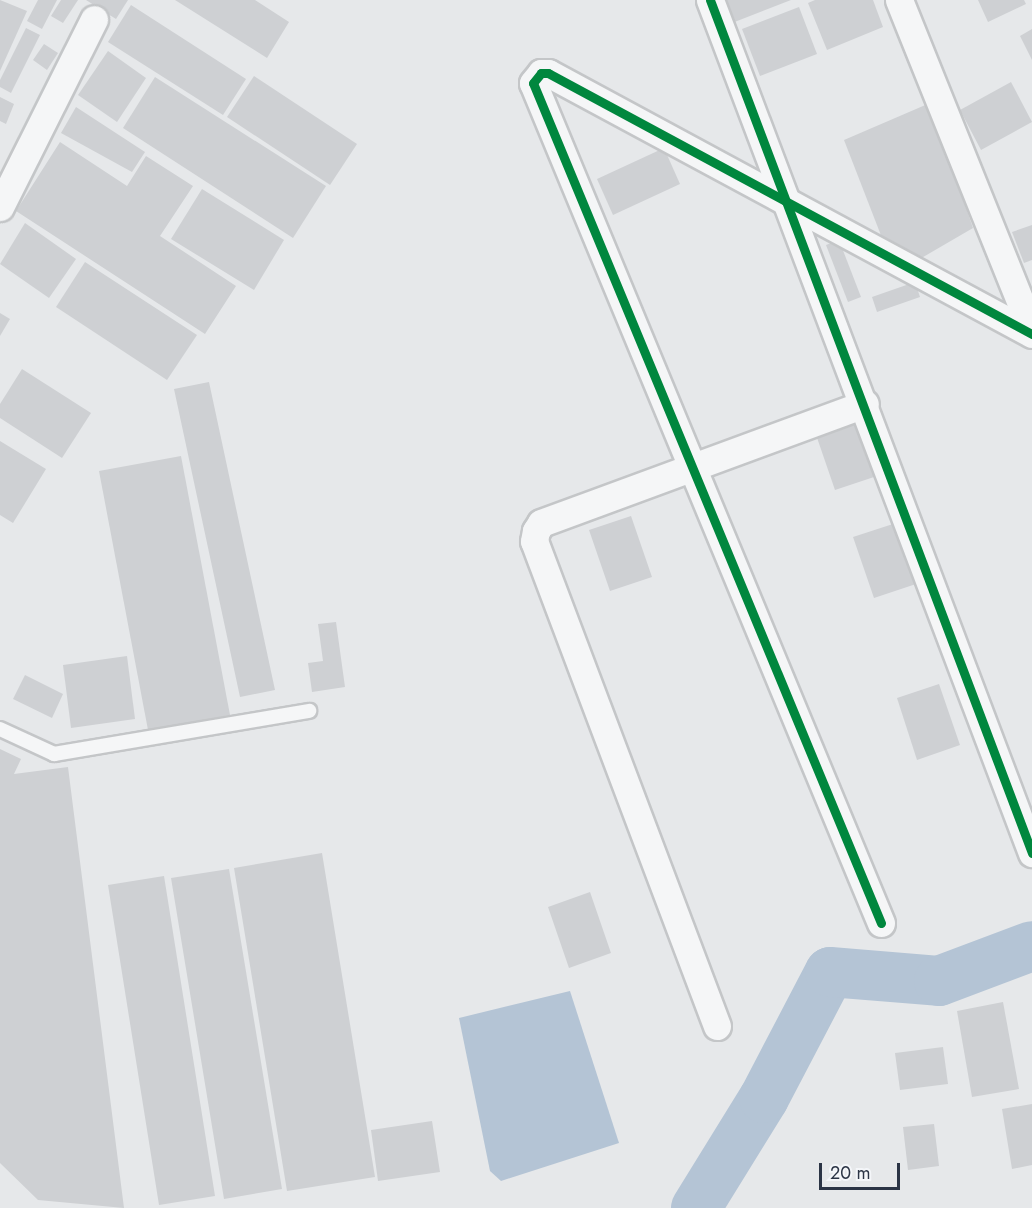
<!DOCTYPE html>
<html>
<head>
<meta charset="utf-8">
<style>
	body { margin:0 }
	#map { position:relative; width:1032px; height:1208px; overflow:hidden; background:#e6e8ea; font-family:Jost,sans-serif }
	div>[style] { position:absolute }
	[style*='--x'] { left:calc(var(--x)*1px); top:calc(var(--y)*1px); width:calc(var(--w)*1px); rotate:calc(var(--a)*1deg) }
	.water>* { inset:0; background:#b4c4d5 }
	.river>* { height:50px; margin:-25px; padding:0 25px; transform-origin:25px; border-radius:25px; background:#b4c4d5 }
	.building>* { inset:0; background:#ced0d3 }
	.roads { filter:drop-shadow(2px 0 #c4c6c8) drop-shadow(-2px 0 #c4c6c8) drop-shadow(0 2px #c4c6c8) drop-shadow(0 -2px #c4c6c8) }
	.lane>* { height:14px; margin:-7px; padding:0 7px; transform-origin:7px; border-radius:7px; background:#f5f6f7 }
	.street>* { height:27px; margin:-13.5px; padding:0 13.5px; transform-origin:13.5px; border-radius:13.5px; background:#f5f6f7 }
	.cycleway>* { height:9px; margin:-4.5px; padding:0 4.5px; transform-origin:4.5px; border-radius:4.5px; background:#00873e }
	span { translate:-50% -50%; white-space:nowrap; text-align:center; line-height:1.15; -webkit-text-stroke:4.5px #f4f6f9; paint-order:stroke }
	.scale { position:absolute; left:819px; top:1163px; width:81px; height:27px; box-sizing:border-box; border:3px solid #2b3445; border-top:0; padding-left:8px; font-size:18px; line-height:21px; white-space:nowrap; color:#2b3445; -webkit-text-stroke:4px #f4f6f9; paint-order:stroke }
</style>
</head>
<body>
<div id="map">
	<div class="water">
		<i style="clip-path:polygon(570px 991px,619px 1143px,501px 1181px,490px 1171px,459px 1018px)"></i>
	</div>
	<div class="river">
		<i style="--x:696;--y:1208;--w:129;--a:-58.3"></i>
		<i style="--x:764;--y:1098;--w:142;--a:-62.4"></i>
		<i style="--x:830;--y:972;--w:109;--a:4.7"></i>
		<i style="--x:939;--y:981;--w:99;--a:-20.6"></i>
	</div>
	<div class="building">
		<i style="clip-path:polygon(0 0,27px 11px,0 71px)"></i>
		<i style="clip-path:polygon(38px 0,57px 0,42px 29px,27px 21px)"></i>
		<i style="clip-path:polygon(61px 0,78px 0,63px 23px,51px 16px)"></i>
		<i style="clip-path:polygon(86px 0,128px 0,116px 19px)"></i>
		<i style="clip-path:polygon(175px 0,255px 0,289px 22px,267px 58px)"></i>
		<i style="clip-path:polygon(723px 0,791px 0,732px 23px)"></i>
		<i style="clip-path:polygon(815px 0,873px 0,883px 27px,827px 50px,808px 3px)"></i>
		<i style="clip-path:polygon(978px 0,1024px 0,1026px 4px,988px 22px)"></i>
		<i style="clip-path:polygon(131px 5px,246px 79px,223px 115px,108px 42px)"></i>
		<i style="clip-path:polygon(799px 7px,817px 54px,760px 76px,742px 29px)"></i>
		<i style="clip-path:polygon(26px 28px,40px 35px,11px 93px,0 87px,0 80px)"></i>
		<i style="clip-path:polygon(1032px 29px,1032px 60px,1020px 36px)"></i>
		<i style="clip-path:polygon(44px 44px,58px 53px,47px 70px,33px 60px)"></i>
		<i style="clip-path:polygon(108px 51px,146px 78px,117px 122px,78px 95px)"></i>
		<i style="clip-path:polygon(254px 76px,357px 144px,330px 185px,227px 117px)"></i>
		<i style="clip-path:polygon(155px 77px,326px 186px,293px 238px,123px 128px)"></i>
		<i style="clip-path:polygon(1011px 82px,1032px 122px,981px 150px,960px 110px)"></i>
		<i style="clip-path:polygon(0 97px,14px 104px,6px 124px,0 121px)"></i>
		<i style="clip-path:polygon(930px 103px,973px 228px,918px 260px,882px 238px,844px 140px)"></i>
		<i style="clip-path:polygon(76px 107px,145px 152px,132px 172px,61px 133px)"></i>
		<i style="clip-path:polygon(60px 142px,127px 186px,146px 156px,193px 186px,160px 236px,236px 286px,205px 334px,16px 211px)"></i>
		<i style="clip-path:polygon(664px 148px,680px 184px,613px 215px,597px 179px)"></i>
		<i style="clip-path:polygon(202px 189px,284px 240px,254px 290px,171px 239px)"></i>
		<i style="clip-path:polygon(25px 223px,76px 259px,49px 298px,0 264px)"></i>
		<i style="clip-path:polygon(1032px 225px,1032px 260px,1024px 263px,1012px 232px)"></i>
		<i style="clip-path:polygon(839px 240px,861px 297px,848px 302px,826px 245px)"></i>
		<i style="clip-path:polygon(85px 262px,197px 335px,167px 380px,56px 307px)"></i>
		<i style="clip-path:polygon(915px 282px,920px 297px,877px 312px,872px 297px)"></i>
		<i style="clip-path:polygon(0 313px,10px 319px,0 336px)"></i>
		<i style="clip-path:polygon(22px 369px,91px 413px,62px 458px,0 418px,0 404px)"></i>
		<i style="clip-path:polygon(209px 382px,275px 690px,240px 697px,174px 389px)"></i>
		<i style="clip-path:polygon(857px 415px,877px 476px,835px 490px,814px 429px)"></i>
		<i style="clip-path:polygon(0 441px,46px 469px,13px 523px,0 515px)"></i>
		<i style="clip-path:polygon(181px 456px,230px 715px,148px 730px,99px 471px)"></i>
		<i style="clip-path:polygon(631px 516px,652px 577px,610px 591px,589px 530px)"></i>
		<i style="clip-path:polygon(896px 523px,916px 584px,874px 598px,853px 537px)"></i>
		<i style="clip-path:polygon(336px 622px,345px 687px,312px 692px,308px 663px,323px 661px,318px 624px)"></i>
		<i style="clip-path:polygon(127px 656px,135px 719px,71px 728px,63px 665px)"></i>
		<i style="clip-path:polygon(25px 675px,63px 694px,52px 718px,13px 699px)"></i>
		<i style="clip-path:polygon(939px 684px,960px 745px,917px 760px,897px 698px)"></i>
		<i style="clip-path:polygon(0 749px,21px 759px,14px 774px,68px 767px,124px 1208px,38px 1200px,0 1163px)"></i>
		<i style="clip-path:polygon(322px 853px,375px 1177px,287px 1191px,234px 868px)"></i>
		<i style="clip-path:polygon(229px 869px,282px 1189px,224px 1199px,171px 878px)"></i>
		<i style="clip-path:polygon(164px 876px,215px 1196px,159px 1205px,108px 885px)"></i>
		<i style="clip-path:polygon(590px 892px,611px 953px,569px 968px,548px 907px)"></i>
		<i style="clip-path:polygon(1003px 1002px,1019px 1089px,972px 1097px,957px 1011px)"></i>
		<i style="clip-path:polygon(943px 1047px,948px 1084px,900px 1090px,895px 1053px)"></i>
		<i style="clip-path:polygon(1032px 1104px,1032px 1165px,1012px 1169px,1002px 1109px)"></i>
		<i style="clip-path:polygon(432px 1121px,440px 1172px,378px 1181px,371px 1130px)"></i>
		<i style="clip-path:polygon(934px 1124px,939px 1166px,908px 1170px,903px 1127px)"></i>
	</div>
	<div class="roads">
		<div class="lane">
			<i style="--x:0;--y:729;--w:60;--a:24.8"></i>
			<i style="--x:54;--y:754;--w:259;--a:-9.6"></i>
		</div>
		<div class="street">
			<i style="--x:710;--y:0;--w:912;--a:69.32"></i>
			<i style="--x:899;--y:0;--w:357;--a:68.1"></i>
			<i style="--x:0;--y:207;--w:210;--a:-63.4"></i>
			<i style="--x:881;--y:923;--w:909;--a:-112.5"></i>
			<i style="--x:533;--y:83;--w:13;--a:-51"></i>
			<i style="--x:541;--y:73;--w:7;--a:0"></i>
			<i style="--x:548;--y:73;--w:550;--a:28.34"></i>
			<i style="--x:717;--y:1026;--w:518;--a:-110.67"></i>
			<i style="--x:534;--y:541;--w:10;--a:-79"></i>
			<i style="--x:536;--y:531;--w:9;--a:-58"></i>
			<i style="--x:541;--y:523;--w:345;--a:-20.2"></i>
		</div>
	</div>
	<div class="cycleway">
		<i style="--x:710;--y:0;--w:912;--a:69.32"></i>
		<i style="--x:881;--y:923;--w:909;--a:-112.5"></i>
		<i style="--x:533;--y:83;--w:13;--a:-51"></i>
		<i style="--x:541;--y:73;--w:7;--a:0"></i>
		<i style="--x:548;--y:73;--w:550;--a:28.34"></i>
	</div>
	<div class="scale">20 m</div>
</div>
</body>
</html>
